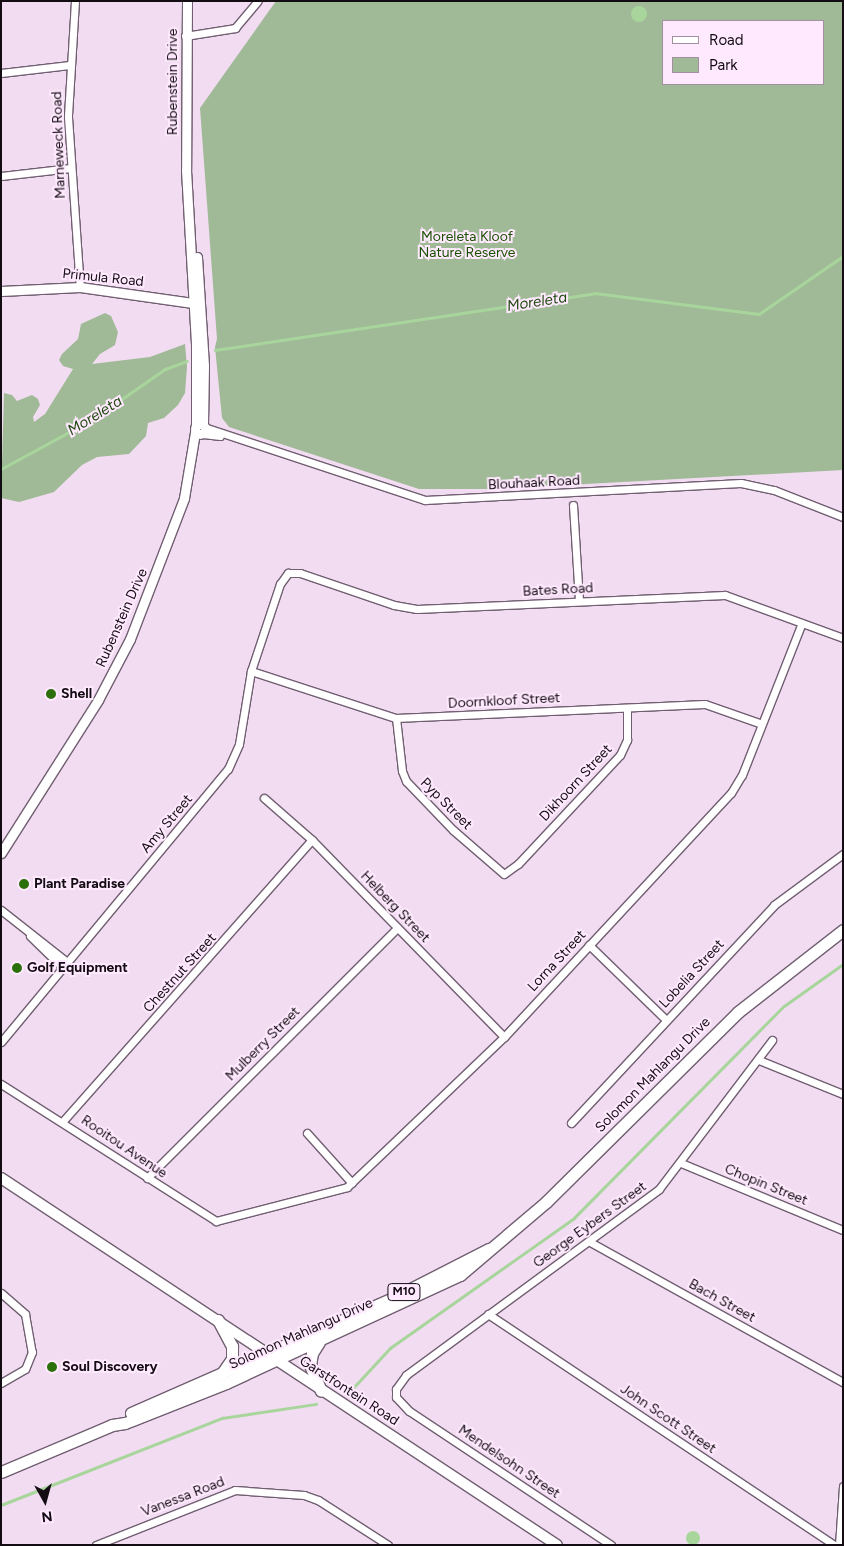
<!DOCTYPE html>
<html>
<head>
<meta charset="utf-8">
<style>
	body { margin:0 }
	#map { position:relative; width:844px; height:1546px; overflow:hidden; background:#f1dcf1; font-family:Figtree,sans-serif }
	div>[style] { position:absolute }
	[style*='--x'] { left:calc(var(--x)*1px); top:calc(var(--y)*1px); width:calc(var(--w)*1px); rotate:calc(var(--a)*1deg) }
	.green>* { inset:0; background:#a0ba97 }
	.water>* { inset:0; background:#a8d59b }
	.round { border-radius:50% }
	.stream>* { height:2.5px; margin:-1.25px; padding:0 1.25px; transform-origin:1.25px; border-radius:1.25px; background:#a8d59b }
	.roads { filter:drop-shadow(1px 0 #715f71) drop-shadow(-1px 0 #715f71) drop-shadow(0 1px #715f71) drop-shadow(0 -1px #715f71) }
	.minor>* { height:7px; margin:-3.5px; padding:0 3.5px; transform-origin:3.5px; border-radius:3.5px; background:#fff }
	.tertiary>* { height:9px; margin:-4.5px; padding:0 4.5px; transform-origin:4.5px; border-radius:4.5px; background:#fff }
	.tertiary>.ring { margin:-4.5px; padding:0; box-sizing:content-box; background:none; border:9px solid #fff; border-radius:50% }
	.secondary>* { height:10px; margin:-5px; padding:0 5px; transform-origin:5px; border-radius:5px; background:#fff }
	.primary>* { height:11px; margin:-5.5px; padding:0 5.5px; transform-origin:5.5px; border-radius:5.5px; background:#fff }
	.dots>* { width:14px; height:14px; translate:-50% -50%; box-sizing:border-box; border:2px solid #ffe9fe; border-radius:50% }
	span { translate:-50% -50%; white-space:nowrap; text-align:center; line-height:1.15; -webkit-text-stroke:4px #ffe9fe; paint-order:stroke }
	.shield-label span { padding:1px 4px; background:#ffe9fe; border:1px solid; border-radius:4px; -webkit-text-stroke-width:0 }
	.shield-label { font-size:12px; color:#130c13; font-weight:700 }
	.street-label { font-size:14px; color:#130c13 }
	.park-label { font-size:14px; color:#1a5200 }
	.poi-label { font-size:14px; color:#130c13; font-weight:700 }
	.left { translate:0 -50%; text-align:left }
	.water-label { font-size:15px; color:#1f490f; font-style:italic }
	.frame { position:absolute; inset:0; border:2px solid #130c13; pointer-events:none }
	.legend { position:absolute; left:662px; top:20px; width:162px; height:65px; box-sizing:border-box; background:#ffe9fe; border:1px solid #a191a0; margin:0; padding:6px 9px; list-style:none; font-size:15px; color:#130c13 }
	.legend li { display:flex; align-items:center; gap:10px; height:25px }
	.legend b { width:25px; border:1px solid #a191a0 }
	.north { position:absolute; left:20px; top:1476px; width:50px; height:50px; -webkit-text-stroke:4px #ffe9fe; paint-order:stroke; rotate:173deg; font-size:14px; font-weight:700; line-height:20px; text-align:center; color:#130c13 }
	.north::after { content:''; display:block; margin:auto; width:18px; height:22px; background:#130c13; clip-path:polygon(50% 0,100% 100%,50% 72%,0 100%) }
</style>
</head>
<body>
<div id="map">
	<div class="green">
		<i style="clip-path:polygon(evenodd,276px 1px,843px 1px,843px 470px,493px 489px,419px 489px,229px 427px,222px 418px,215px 347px,217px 339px,200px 108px,276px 1px,663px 21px,823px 21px,823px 84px,663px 84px,663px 21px)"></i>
		<i style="clip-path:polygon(105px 313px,111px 316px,118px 332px,115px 345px,100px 354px,92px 364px,150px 357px,185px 344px,187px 367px,185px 393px,178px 405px,164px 418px,148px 423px,146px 436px,129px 454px,97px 457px,82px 465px,54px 492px,19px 502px,1px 498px,4px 393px,12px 395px,17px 401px,32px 395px,38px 399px,40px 405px,33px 417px,34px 422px,45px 414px,73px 369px,63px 366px,59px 360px,62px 354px,78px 339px,81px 324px)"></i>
	</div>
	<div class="water">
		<i class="round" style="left:631px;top:6px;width:16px;height:16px"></i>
		<i class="round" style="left:686px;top:1531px;width:14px;height:14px"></i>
	</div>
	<div class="stream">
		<i style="--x:215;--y:350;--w:384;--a:-8.5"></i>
		<i style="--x:595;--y:293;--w:165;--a:7.3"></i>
		<i style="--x:759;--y:314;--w:102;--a:-34.6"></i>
		<i style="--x:1;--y:469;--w:105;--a:-28.5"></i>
		<i style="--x:93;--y:419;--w:88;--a:-34.8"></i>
		<i style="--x:165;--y:369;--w:23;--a:-20"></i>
		<i style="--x:353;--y:1388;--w:54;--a:-47.2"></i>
		<i style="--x:390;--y:1348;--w:225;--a:-35.2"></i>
		<i style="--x:574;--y:1218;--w:298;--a:-45.3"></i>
		<i style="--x:784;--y:1006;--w:72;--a:-35.4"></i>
		<i style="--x:1;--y:1505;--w:238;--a:-21.5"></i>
		<i style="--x:222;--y:1418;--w:95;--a:-8.5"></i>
	</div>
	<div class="roads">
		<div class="minor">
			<i style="--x:75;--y:1;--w:116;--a:93.5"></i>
			<i style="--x:68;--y:117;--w:170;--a:86"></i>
			<i style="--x:185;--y:36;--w:51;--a:-9.1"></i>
			<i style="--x:235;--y:28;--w:35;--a:-50"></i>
			<i style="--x:1;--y:73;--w:69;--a:-6.6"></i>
			<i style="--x:1;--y:176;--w:70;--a:-6.5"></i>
			<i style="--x:204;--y:427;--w:233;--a:18.3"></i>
			<i style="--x:425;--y:500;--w:316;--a:-3.1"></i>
			<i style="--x:741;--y:483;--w:34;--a:12"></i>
			<i style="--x:774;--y:490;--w:74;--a:21.4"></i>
			<i style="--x:203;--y:434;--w:17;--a:7"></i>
			<i style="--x:573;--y:505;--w:96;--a:86.4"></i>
			<i style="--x:251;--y:671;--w:152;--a:18"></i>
			<i style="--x:396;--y:718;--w:309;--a:-2.6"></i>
			<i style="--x:705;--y:704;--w:60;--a:19.3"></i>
			<i style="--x:396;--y:718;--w:53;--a:83.5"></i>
			<i style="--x:402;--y:771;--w:11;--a:68"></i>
			<i style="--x:406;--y:781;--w:68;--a:46.2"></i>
			<i style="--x:453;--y:830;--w:67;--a:40.8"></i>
			<i style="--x:504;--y:874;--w:17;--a:-36"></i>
			<i style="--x:518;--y:864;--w:149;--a:-46.9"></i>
			<i style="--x:620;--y:755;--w:17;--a:-65"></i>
			<i style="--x:627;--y:740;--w:32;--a:-90"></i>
			<i style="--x:264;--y:798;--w:64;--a:41.2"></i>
			<i style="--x:312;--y:840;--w:275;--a:45.7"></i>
			<i style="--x:1;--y:910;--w:84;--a:38.2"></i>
			<i style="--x:30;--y:936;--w:46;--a:44.1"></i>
			<i style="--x:589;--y:945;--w:107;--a:44.2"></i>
			<i style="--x:1;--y:1042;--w:355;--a:-50.3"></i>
			<i style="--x:228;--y:769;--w:27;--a:-66"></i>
			<i style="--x:239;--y:744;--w:74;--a:-80.7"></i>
			<i style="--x:251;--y:671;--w:92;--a:-71.6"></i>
			<i style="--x:280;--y:584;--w:14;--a:-54"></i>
			<i style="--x:288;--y:573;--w:12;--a:0"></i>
			<i style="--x:300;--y:573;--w:99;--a:18.8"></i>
			<i style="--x:394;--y:605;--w:23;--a:10"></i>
			<i style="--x:417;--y:609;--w:308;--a:-2.6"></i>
			<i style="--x:725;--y:595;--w:126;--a:20"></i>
			<i style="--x:759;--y:1060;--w:91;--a:22"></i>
			<i style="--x:1;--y:1084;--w:255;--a:32.5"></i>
			<i style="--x:216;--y:1221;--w:135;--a:-14.5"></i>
			<i style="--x:347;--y:1187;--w:217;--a:-43.7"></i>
			<i style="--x:504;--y:1037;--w:333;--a:-47.1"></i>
			<i style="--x:731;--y:793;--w:21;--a:-59"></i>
			<i style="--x:742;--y:775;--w:163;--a:-68.5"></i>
			<i style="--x:63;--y:1121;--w:375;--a:-48.5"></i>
			<i style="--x:571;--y:1123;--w:298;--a:-47"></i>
			<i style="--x:774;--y:905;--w:86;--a:-36.5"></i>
			<i style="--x:307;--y:1133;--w:67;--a:48"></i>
			<i style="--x:681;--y:1163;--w:175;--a:22.5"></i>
			<i style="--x:147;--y:1178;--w:354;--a:-45"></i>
			<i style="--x:590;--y:1242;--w:289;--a:29"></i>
			<i style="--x:1;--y:1293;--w:32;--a:41"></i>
			<i style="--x:25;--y:1314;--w:39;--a:80"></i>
			<i style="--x:32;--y:1352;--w:18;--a:112"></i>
			<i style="--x:25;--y:1369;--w:28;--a:150"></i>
			<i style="--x:488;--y:1314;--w:416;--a:33.7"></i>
			<i style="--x:96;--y:1545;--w:149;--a:-21.6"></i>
			<i style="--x:235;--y:1490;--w:69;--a:4.1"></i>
			<i style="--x:304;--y:1495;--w:15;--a:20"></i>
			<i style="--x:318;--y:1500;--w:83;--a:32.7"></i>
			<i style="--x:611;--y:1545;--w:242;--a:-146.4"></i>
			<i style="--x:409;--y:1411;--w:19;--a:-133"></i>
			<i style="--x:396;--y:1397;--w:8;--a:-90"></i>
			<i style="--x:396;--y:1389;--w:17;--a:-54"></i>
			<i style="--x:406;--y:1375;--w:314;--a:-36.3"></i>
			<i style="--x:659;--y:1189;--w:187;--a:-52.8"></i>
			<i style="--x:839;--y:1545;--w:59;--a:-86.1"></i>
		</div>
		<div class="tertiary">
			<i style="--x:187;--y:1;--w:169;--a:90.3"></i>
			<i style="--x:186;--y:170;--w:176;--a:86.7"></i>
			<i style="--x:196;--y:346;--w:80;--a:90"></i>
			<i style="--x:197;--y:257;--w:109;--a:86.3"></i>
			<i style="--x:204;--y:366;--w:59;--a:91"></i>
			<i style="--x:1;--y:291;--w:79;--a:-2.9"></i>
			<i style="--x:80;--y:287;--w:121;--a:8.1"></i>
			<i class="ring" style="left:195px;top:424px;width:1px;height:1px"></i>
			<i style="--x:1;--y:853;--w:181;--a:-57.6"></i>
			<i style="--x:98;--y:700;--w:69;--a:-62.3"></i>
			<i style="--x:130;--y:639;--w:151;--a:-69"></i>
			<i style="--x:184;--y:498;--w:67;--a:-80.5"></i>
		</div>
		<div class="secondary">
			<i style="--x:1;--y:1178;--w:666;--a:33.43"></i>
		</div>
		<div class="primary">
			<i style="--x:218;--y:1320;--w:30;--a:62"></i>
			<i style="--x:232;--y:1346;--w:13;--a:90"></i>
			<i style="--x:232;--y:1359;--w:16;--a:125"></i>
			<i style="--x:319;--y:1342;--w:13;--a:122"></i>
			<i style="--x:312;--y:1353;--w:12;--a:99"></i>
			<i style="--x:310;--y:1365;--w:28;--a:67"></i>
			<i style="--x:131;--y:1413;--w:288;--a:-23.7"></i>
			<i style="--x:395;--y:1297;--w:106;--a:-27.1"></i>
			<i style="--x:1;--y:1472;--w:121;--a:-22.9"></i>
			<i style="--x:112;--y:1425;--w:13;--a:-9"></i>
			<i style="--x:125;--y:1423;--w:109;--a:-21.6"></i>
			<i style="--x:226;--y:1383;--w:258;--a:-24.8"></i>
			<i style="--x:460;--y:1275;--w:113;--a:-40.3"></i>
			<i style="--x:546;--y:1202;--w:270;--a:-44.7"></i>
			<i style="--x:738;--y:1012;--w:133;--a:-38"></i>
		</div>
	</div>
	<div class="dots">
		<i style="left:51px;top:694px;background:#2c700b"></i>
		<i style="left:24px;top:884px;background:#2c700b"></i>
		<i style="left:17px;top:968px;background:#2c700b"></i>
		<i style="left:52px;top:1367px;background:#2c700b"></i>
	</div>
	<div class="shield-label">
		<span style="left:404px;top:1292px">M10</span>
	</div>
	<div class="street-label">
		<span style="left:173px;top:82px;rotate:-90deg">Rubenstein Drive</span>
		<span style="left:59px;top:145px;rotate:-92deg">Marneweck Road</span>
		<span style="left:103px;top:278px;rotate:6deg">Primula Road</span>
		<span style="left:534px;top:483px;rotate:-3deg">Blouhaak Road</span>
		<span style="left:558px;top:590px;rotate:-3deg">Bates Road</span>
		<span style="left:122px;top:618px;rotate:-66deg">Rubenstein Drive</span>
		<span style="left:504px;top:701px;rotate:-3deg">Doornkloof Street</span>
		<span style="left:576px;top:783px;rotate:-47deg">Dikhoorn Street</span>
		<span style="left:446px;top:804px;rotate:45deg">Pyp Street</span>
		<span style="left:167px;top:824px;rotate:-50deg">Amy Street</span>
		<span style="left:395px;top:907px;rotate:46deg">Helberg Street</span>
		<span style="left:557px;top:961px;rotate:-47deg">Lorna Street</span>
		<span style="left:180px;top:973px;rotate:-48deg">Chestnut Street</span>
		<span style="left:692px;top:974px;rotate:-47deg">Lobelia Street</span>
		<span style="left:263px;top:1044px;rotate:-45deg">Mulberry Street</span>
		<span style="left:653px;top:1075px;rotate:-45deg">Solomon Mahlangu Drive</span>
		<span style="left:124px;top:1147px;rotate:34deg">Rooitou Avenue</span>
		<span style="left:766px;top:1185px;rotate:22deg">Chopin Street</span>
		<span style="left:590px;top:1225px;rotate:-36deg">George Eybers Street</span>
		<span style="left:722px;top:1301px;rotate:29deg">Bach Street</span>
		<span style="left:301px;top:1334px;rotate:-24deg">Solomon Mahlangu Drive</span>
		<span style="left:349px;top:1391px;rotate:33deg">Garstfontein Road</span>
		<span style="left:668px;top:1419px;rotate:34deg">John Scott Street</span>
		<span style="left:509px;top:1462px;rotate:34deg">Mendelsohn Street</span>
		<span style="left:183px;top:1497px;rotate:-21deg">Vanessa Road</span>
	</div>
	<div class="park-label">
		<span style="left:467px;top:245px">Moreleta Kloof<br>Nature Reserve</span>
	</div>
	<div class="poi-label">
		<span class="left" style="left:61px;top:694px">Shell</span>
		<span class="left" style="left:34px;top:884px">Plant Paradise</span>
		<span class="left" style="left:27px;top:968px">Golf Equipment</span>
		<span class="left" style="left:62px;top:1367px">Soul Discovery</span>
	</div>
	<div class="water-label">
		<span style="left:537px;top:302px;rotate:-9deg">Moreleta</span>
		<span style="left:95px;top:416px;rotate:-32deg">Moreleta</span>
	</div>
	<div class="frame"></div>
	<ul class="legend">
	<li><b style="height:6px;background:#fff"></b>Road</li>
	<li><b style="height:14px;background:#a0ba97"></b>Park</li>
	</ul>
	<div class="north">N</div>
</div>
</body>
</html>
